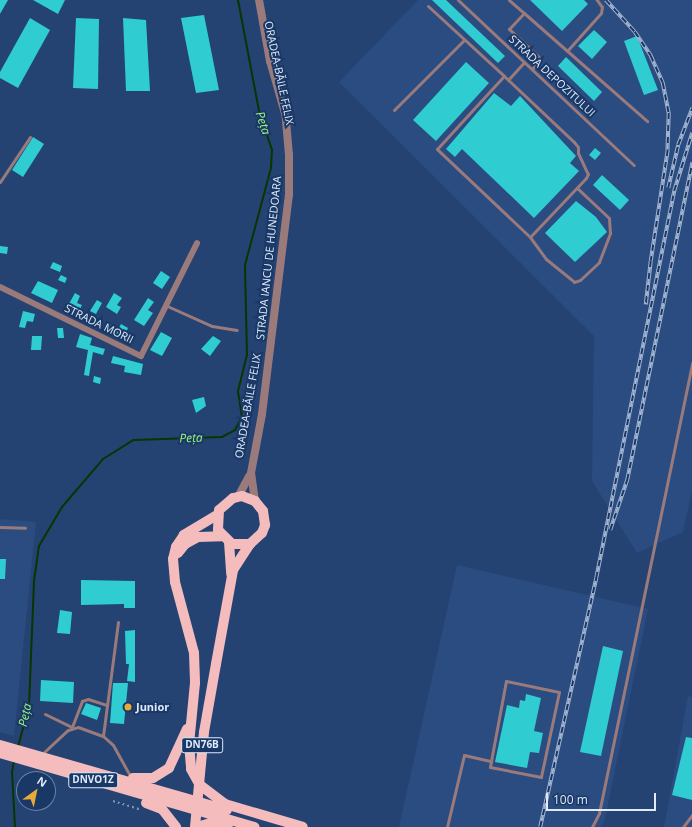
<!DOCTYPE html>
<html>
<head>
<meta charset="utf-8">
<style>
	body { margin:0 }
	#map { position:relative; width:692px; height:827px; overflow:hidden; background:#244372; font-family:"Open Sans",sans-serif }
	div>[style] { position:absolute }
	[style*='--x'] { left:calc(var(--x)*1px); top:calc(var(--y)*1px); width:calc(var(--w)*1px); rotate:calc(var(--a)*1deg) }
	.built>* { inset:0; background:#2a4c81 }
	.stream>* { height:2px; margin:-1px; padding:0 1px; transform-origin:1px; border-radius:1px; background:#0c3400 }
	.building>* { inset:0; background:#2fcdd2 }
	.path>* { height:1.5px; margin-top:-0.75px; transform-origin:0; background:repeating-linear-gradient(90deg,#8196b6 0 2px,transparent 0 5px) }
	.service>* { height:3px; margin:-1.5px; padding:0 1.5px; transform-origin:1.5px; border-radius:1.5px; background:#9a7a7a }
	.minor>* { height:6px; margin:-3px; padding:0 3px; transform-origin:3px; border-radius:3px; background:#9a7a7a }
	.tertiary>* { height:8px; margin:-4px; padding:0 4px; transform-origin:4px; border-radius:4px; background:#9a7a7a }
	.trunk>* { height:10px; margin:-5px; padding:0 5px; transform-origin:5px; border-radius:5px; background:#f4bcbc }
	.rail>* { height:3.5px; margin-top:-1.75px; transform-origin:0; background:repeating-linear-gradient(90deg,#1a3866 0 6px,#a2b4cf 0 12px); box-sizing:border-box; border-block:1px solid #a2b4cf }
	.trunk-bridge>* { height:10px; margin:-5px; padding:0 5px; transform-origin:5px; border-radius:5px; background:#f4bcbc }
	.dots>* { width:11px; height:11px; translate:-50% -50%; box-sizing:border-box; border:2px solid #1a3866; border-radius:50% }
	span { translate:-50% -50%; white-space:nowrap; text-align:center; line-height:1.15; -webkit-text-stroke:4px #1a3866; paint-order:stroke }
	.shield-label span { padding:1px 3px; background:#1a3866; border:1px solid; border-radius:3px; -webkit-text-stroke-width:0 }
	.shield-label { font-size:10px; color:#dfebfc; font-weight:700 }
	.street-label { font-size:11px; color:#dfebfc }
	.poi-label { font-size:11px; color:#dfebfc; font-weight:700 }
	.left { translate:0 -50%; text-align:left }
	.water-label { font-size:12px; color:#9bf97c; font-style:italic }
	.north { position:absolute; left:16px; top:771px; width:40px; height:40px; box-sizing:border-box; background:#1a3866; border:1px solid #6980a2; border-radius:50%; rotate:33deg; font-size:11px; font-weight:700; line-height:16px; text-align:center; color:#dfebfc }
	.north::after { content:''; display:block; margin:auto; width:14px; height:18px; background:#e9ab38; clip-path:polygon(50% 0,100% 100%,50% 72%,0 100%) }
	.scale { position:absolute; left:546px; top:793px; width:110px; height:18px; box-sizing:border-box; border:2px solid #dfebfc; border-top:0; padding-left:5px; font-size:12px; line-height:14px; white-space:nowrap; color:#dfebfc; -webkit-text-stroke:3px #1a3866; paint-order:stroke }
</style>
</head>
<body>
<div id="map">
	<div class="built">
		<i style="clip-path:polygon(418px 0,692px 0,692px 491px,683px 532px,637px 553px,592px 481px,594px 336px,339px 82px)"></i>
		<i style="clip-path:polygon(0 519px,36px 522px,14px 736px,0 732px)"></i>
		<i style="clip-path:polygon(457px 565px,648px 609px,605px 819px,601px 827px,399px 827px)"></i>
		<i style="clip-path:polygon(688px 696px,692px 697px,692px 827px,664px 827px)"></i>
	</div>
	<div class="stream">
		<i style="--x:18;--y:747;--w:42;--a:-75"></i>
		<i style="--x:29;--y:706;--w:125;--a:-87.7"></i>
		<i style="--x:34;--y:581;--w:35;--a:-82"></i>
		<i style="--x:39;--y:546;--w:45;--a:-59.5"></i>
		<i style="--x:62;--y:507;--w:63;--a:-49.5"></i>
		<i style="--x:103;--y:459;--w:36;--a:-32"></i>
		<i style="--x:134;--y:440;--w:88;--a:-2"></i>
		<i style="--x:222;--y:437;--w:15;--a:-28"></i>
		<i style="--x:235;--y:430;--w:15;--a:-62"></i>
		<i style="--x:242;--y:417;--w:26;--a:-99"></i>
		<i style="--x:238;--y:391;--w:37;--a:-76"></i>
		<i style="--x:247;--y:355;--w:90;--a:-91.3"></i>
		<i style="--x:245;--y:265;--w:100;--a:-75"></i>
		<i style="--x:271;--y:168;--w:18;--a:-87"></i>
		<i style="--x:272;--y:150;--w:41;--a:-108.4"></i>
		<i style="--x:259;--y:111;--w:113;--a:-100.7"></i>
		<i style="--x:14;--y:761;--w:11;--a:100"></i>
		<i style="--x:12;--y:772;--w:55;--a:86.9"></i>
	</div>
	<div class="building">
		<i style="clip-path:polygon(0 0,8px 0,0 14px)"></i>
		<i style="clip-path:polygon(33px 0,65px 0,58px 14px)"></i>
		<i style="clip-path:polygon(432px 0,446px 0,505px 56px,498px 63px)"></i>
		<i style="clip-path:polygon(530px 0,584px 0,588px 4px,562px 31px)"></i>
		<i style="clip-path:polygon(204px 15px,219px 90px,196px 93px,181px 18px)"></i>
		<i style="clip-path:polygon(30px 18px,50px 30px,18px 88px,0 78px,0 72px)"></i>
		<i style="clip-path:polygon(76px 18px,99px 19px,98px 89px,73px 88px)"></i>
		<i style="clip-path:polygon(123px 18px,146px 20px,150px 91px,126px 91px)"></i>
		<i style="clip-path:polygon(594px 30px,607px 42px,592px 59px,578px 46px)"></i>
		<i style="clip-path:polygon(637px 36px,658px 90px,644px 95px,624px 41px)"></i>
		<i style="clip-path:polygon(566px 57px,602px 92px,594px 101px,558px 66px)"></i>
		<i style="clip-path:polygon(466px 62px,489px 83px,436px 141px,413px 120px)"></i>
		<i style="clip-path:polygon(494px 93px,511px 106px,520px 96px,576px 156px,570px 163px,579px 171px,534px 218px,462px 149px,455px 157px,446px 149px)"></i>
		<i style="clip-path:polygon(33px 137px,44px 144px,23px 177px,12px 170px)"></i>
		<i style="clip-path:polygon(595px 148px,601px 153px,595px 160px,589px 155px)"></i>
		<i style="clip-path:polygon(602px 175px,629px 200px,620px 210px,593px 185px)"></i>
		<i style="clip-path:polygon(576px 201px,596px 217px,607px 232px,575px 262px,545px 233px)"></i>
		<i style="clip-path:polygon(0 246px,8px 247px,7px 254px,0 253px)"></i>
		<i style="clip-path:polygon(53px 262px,62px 266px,60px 272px,50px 268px)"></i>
		<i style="clip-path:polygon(161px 271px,170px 277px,162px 289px,153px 283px)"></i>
		<i style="clip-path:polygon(61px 275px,67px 278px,65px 283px,58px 280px)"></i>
		<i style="clip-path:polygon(38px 281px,58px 290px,52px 303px,31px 293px)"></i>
		<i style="clip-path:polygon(75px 293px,80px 296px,77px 303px,82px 305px,76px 317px,65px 311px)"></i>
		<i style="clip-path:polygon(114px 293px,122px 298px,117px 305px,121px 307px,117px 314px,106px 307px)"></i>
		<i style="clip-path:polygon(148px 298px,154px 302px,148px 310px,153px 313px,144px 326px,134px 320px)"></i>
		<i style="clip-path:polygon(97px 300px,102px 303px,96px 314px,90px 311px)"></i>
		<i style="clip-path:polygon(23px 311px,35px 314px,33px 322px,27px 321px,25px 328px,19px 327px)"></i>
		<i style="clip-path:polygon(107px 322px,112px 326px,109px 331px,104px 328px)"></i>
		<i style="clip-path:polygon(121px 324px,128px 328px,123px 338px,116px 334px)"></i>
		<i style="clip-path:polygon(57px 328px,63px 328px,64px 338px,58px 338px)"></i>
		<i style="clip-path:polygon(161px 332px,172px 338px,162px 356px,150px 350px)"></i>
		<i style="clip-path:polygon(80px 334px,92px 338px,90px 345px,105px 349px,103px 355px,93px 352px,89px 376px,84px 375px,88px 350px,76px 347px)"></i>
		<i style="clip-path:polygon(32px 336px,42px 336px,41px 350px,31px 350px)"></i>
		<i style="clip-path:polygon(213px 336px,221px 341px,210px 356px,201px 349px)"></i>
		<i style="clip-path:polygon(113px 356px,143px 364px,141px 375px,124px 372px,125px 366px,111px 363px)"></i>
		<i style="clip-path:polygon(94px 376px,101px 378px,100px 384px,93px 382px)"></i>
		<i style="clip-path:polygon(204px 397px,206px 406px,196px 413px,192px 400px)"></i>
		<i style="clip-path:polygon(0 559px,6px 559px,5px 579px,0 579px)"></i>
		<i style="clip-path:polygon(81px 580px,135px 581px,135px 608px,124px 608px,124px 604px,81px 605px)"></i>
		<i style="clip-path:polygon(60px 610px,72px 612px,70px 634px,57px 633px)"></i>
		<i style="clip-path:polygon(135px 630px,135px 682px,127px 681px,129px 664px,126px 664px,125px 631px)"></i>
		<i style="clip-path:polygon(603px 646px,623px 651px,601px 756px,580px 752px)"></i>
		<i style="clip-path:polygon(41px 680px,74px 682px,73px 703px,40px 701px)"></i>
		<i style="clip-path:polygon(113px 683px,128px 683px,124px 724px,110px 723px)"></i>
		<i style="clip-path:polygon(526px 694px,541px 698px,534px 731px,543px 733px,539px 753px,530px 752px,527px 768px,495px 762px,507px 705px,519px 708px,520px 700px,525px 701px)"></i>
		<i style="clip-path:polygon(86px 703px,101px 708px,97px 720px,81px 714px)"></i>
		<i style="clip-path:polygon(686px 737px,692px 738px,692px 800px,672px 795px)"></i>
	</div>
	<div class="path">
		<i style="--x:113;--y:801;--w:28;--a:17"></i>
	</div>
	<div class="service">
		<i style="--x:458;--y:0;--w:241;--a:43.2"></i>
		<i style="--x:509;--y:0;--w:20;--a:41"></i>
		<i style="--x:428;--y:6;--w:103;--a:42.6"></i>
		<i style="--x:504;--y:76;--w:96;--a:43.3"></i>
		<i style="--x:574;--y:142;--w:6;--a:51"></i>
		<i style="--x:578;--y:147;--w:6;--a:90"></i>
		<i style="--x:578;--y:153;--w:23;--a:65"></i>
		<i style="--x:588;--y:174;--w:4;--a:117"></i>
		<i style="--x:586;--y:178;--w:81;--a:133.5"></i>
		<i style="--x:530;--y:237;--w:128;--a:-136.6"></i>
		<i style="--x:437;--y:149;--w:99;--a:-47.5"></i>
		<i style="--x:567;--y:51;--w:51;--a:-48.2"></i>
		<i style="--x:601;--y:13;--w:6;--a:-81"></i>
		<i style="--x:602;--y:7;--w:9;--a:-126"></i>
		<i style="--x:532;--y:69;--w:13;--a:-48"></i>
		<i style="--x:541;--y:59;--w:44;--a:-136.8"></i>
		<i style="--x:509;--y:29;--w:22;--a:-47"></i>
		<i style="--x:524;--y:13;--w:164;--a:41.3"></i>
		<i style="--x:508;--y:80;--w:24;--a:-48"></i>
		<i style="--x:394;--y:110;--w:99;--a:-45"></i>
		<i style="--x:0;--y:182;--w:54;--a:-56.3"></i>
		<i style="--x:530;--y:237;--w:27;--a:54"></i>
		<i style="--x:546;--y:259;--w:36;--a:39"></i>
		<i style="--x:574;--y:282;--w:6;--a:-18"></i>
		<i style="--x:580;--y:280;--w:26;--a:-43"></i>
		<i style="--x:599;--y:262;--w:31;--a:-69"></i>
		<i style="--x:610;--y:233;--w:15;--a:-94"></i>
		<i style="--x:609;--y:218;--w:44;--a:-136.8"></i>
		<i style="--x:165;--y:305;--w:51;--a:24.1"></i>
		<i style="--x:212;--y:326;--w:25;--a:9"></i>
		<i style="--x:0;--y:527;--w:25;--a:2"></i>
		<i style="--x:45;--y:714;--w:30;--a:26"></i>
		<i style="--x:72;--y:727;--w:28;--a:-69"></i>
		<i style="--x:82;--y:701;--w:6;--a:-18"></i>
		<i style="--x:88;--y:699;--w:20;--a:18"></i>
		<i style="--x:103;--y:736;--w:115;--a:-82.5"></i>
		<i style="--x:42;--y:754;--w:35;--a:-43"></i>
		<i style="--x:68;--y:730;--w:10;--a:-17"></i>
		<i style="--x:78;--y:727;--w:27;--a:20"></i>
		<i style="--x:103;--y:736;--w:13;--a:42"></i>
		<i style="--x:113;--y:745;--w:37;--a:61"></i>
		<i style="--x:447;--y:827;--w:74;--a:-76.7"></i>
		<i style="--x:464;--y:755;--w:28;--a:13"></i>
		<i style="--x:491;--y:761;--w:81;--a:-79.4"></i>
		<i style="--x:506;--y:681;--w:54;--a:11.7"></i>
		<i style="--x:559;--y:692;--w:87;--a:102"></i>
		<i style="--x:541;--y:777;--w:52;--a:-168.9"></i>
		<i style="--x:490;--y:767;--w:6;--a:-81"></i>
		<i style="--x:592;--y:827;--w:16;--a:-63"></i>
		<i style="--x:599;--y:813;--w:460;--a:-78.3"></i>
		<i style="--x:683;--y:827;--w:15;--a:-53"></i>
	</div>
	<div class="minor">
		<i style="--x:0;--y:287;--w:157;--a:26.1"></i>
		<i style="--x:141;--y:356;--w:126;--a:-63.6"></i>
	</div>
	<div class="tertiary">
		<i style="--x:238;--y:497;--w:24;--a:-62"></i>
		<i style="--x:255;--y:501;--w:28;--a:-98"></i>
		<i style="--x:251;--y:473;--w:60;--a:-79.4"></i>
		<i style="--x:262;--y:414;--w:221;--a:-83"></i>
		<i style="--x:289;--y:195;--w:40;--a:-90"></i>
		<i style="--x:289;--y:155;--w:38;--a:-95"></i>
		<i style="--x:286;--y:117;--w:58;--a:-105.9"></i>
		<i style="--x:270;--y:61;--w:62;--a:-100.2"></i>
	</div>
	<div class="trunk">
		<i style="--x:217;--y:515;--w:39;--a:149"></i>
		<i style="--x:184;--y:535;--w:14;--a:124"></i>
		<i style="--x:176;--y:547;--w:12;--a:104"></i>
		<i style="--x:173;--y:559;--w:23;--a:85"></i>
		<i style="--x:175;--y:582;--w:73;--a:75"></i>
		<i style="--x:194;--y:653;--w:30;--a:88"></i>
		<i style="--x:195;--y:683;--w:61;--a:95.6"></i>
		<i style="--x:189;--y:744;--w:25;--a:85"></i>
		<i style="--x:191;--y:769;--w:18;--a:61"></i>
		<i style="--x:200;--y:785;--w:31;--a:37"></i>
		<i style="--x:225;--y:804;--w:81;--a:16.4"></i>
		<i style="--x:229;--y:542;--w:32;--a:86"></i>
		<i style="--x:178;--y:553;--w:11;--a:-52"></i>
		<i style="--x:185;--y:544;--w:15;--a:-28"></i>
		<i style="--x:198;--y:537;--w:24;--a:-2"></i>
		<i style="--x:216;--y:664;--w:96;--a:-79.7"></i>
		<i style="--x:233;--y:570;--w:31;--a:-57"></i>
		<i style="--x:250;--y:544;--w:16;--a:-43"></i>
		<i style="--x:262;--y:533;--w:9;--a:-69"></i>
		<i style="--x:265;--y:525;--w:14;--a:-98"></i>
		<i style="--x:263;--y:511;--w:13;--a:-129"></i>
		<i style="--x:255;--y:501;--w:14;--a:-159"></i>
		<i style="--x:242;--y:496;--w:9;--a:167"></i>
		<i style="--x:233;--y:498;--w:18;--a:139"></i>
		<i style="--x:219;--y:510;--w:20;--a:93"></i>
		<i style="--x:218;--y:530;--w:20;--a:45"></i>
		<i style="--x:232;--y:544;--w:18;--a:0"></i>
		<i style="--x:0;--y:745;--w:236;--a:16"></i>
		<i style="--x:0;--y:753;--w:265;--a:16.2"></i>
		<i style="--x:133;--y:778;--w:20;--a:0"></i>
		<i style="--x:153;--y:778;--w:19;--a:-32"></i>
		<i style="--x:169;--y:768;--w:43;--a:-65.2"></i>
		<i style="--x:146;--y:803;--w:17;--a:21"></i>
		<i style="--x:162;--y:809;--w:23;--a:52"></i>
		<i style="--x:197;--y:827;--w:14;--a:-17"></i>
		<i style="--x:210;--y:823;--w:18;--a:9"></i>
	</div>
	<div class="rail">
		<i style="--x:606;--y:0;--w:43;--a:47.8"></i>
		<i style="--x:635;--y:32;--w:29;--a:56"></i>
		<i style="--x:651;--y:56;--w:30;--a:66"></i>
		<i style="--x:663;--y:83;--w:31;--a:79"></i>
		<i style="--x:669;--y:113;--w:37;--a:92"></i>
		<i style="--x:668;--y:150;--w:112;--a:98.7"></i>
		<i style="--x:651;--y:261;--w:44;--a:96.5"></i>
		<i style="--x:668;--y:188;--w:44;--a:-76.9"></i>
		<i style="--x:678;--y:145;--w:40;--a:-69"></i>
		<i style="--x:610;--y:530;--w:53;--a:-71.2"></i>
		<i style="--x:627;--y:480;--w:324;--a:-78.4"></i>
		<i style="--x:540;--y:827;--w:255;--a:-77.3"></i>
		<i style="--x:596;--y:578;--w:395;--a:-78.6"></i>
		<i style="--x:674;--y:191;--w:61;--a:-72.8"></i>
	</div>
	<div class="trunk-bridge">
		<i style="--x:195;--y:827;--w:95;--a:-84.6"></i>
		<i style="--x:204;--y:732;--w:69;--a:-80"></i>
	</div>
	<div class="dots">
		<i style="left:128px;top:707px;background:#e9ab38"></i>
	</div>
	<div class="shield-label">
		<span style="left:202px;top:745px">DN76B</span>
		<span style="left:93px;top:780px">DNVO1Z</span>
	</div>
	<div class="street-label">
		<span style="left:279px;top:73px;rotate:78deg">ORADEA-BĂILE FELIX</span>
		<span style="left:552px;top:76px;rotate:43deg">STRADA DEPOZITULUI</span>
		<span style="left:269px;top:258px;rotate:-84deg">STRADA IANCU DE HUNEDOARA</span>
		<span style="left:99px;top:324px;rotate:26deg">STRADA MORII</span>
		<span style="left:248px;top:406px;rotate:-80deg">ORADEA-BĂILE FELIX</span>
	</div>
	<div class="poi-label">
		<span class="left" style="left:136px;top:707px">Junior</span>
	</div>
	<div class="water-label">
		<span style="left:263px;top:123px;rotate:72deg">Peța</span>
		<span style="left:191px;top:438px;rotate:-2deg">Peța</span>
		<span style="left:25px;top:715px;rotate:-78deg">Peța</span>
	</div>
	<div class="north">N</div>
	<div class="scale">100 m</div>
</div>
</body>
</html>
